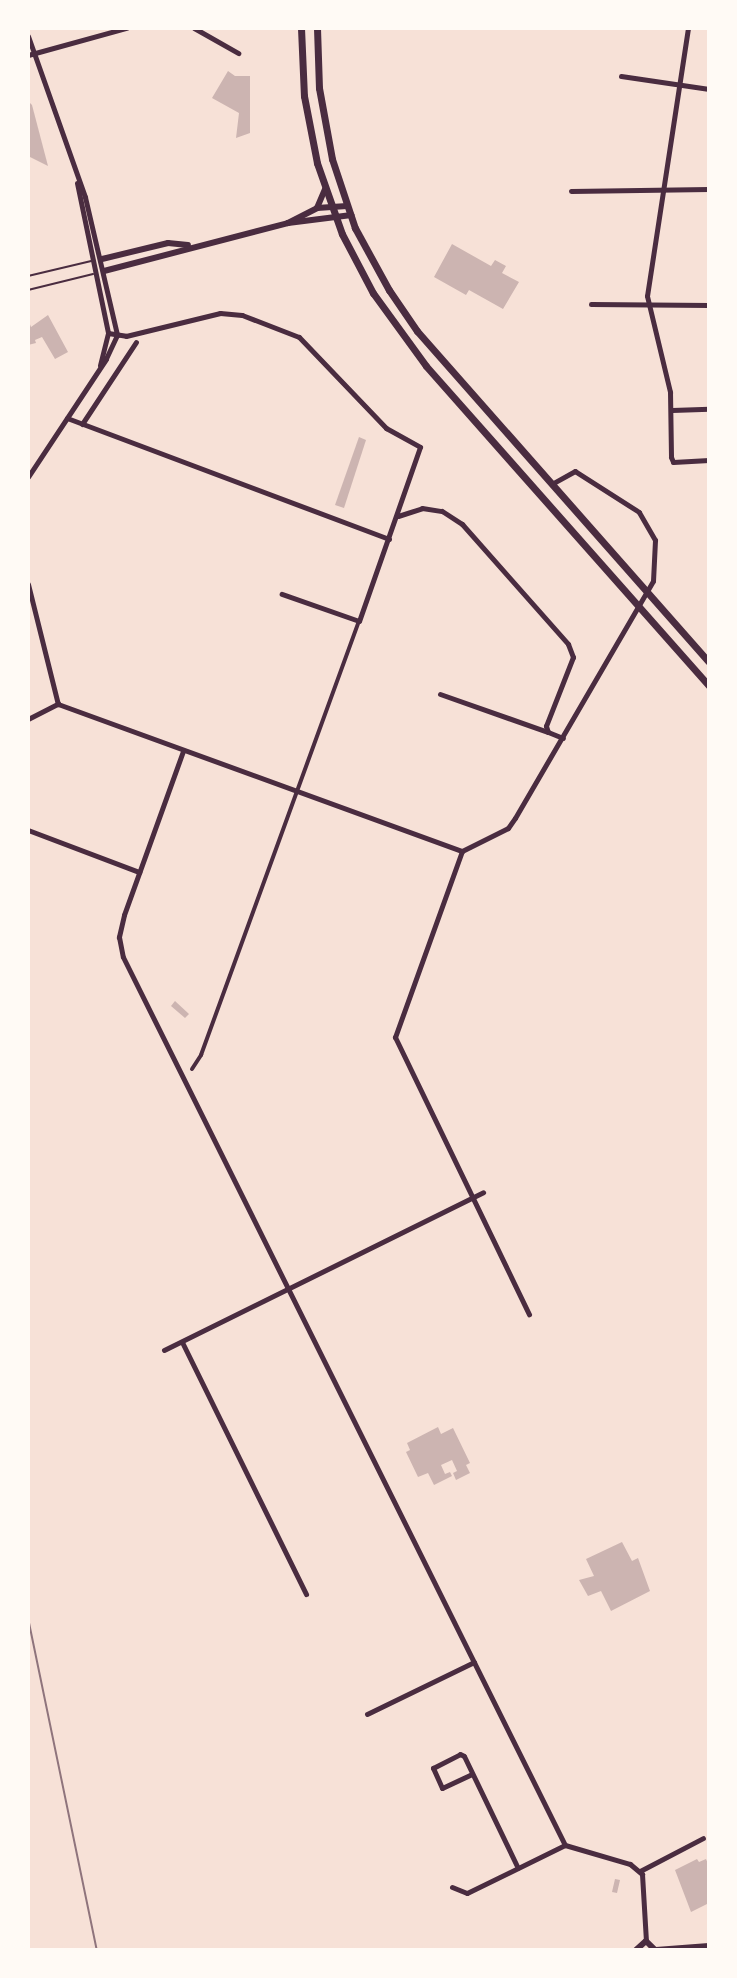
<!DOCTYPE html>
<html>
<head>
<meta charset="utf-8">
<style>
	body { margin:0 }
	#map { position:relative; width:737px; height:1978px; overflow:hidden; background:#f7e1d7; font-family:"Noto Serif",serif }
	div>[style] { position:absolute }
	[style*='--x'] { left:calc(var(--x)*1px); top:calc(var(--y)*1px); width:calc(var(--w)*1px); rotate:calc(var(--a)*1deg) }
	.building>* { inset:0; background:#ccb4b1 }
	.service>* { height:2px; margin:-1px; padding:0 1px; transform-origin:1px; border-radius:1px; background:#4a2c40 }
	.pedestrian>* { height:4px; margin:-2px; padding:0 2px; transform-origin:2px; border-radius:2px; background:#4a2c40 }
	.minor>* { height:5px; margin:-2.5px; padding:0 2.5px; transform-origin:2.5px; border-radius:2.5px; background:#4a2c40 }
	.tertiary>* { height:6px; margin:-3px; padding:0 3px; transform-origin:3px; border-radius:3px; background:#4a2c40 }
	.primary>* { height:7px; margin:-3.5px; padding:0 3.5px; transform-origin:3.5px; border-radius:3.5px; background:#4a2c40 }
	.rail>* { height:2px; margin:-1px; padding:0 1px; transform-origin:1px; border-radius:1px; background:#8f747c }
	span { translate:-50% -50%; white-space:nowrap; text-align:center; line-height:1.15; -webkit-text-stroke:8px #fffaf5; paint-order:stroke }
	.frame { position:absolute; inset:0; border:30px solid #fffaf5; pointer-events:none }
</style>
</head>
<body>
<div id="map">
	<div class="building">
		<i style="clip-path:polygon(228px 71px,235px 76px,250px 76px,250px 133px,236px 138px,239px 113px,212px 98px)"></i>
		<i style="clip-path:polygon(28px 101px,32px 105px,48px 166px,28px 156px)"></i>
		<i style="clip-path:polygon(452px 244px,491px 266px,495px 260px,506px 266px,502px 273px,519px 282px,503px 309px,469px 290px,466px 295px,434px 277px)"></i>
		<i style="clip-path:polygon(48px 315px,68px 352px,55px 359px,42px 337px,35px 340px,36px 343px,28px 345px,28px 319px,31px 327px)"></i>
		<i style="clip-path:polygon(359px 437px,366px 440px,344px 508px,335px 505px)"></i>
		<i style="clip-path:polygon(175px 1001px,189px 1014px,185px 1018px,171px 1006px)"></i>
		<i style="clip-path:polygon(438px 1427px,441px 1434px,453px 1428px,470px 1463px,466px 1465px,470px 1473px,456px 1480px,453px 1473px,457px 1471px,452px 1460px,441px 1465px,445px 1474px,450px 1472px,452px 1476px,434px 1485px,428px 1473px,418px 1477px,406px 1452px,410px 1450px,407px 1443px)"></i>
		<i style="clip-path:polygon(622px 1542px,632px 1561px,638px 1558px,650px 1591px,611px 1611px,601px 1591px,588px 1596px,579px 1580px,594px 1576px,586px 1559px)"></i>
		<i style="clip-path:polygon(697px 1859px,699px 1862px,706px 1859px,709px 1866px,709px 1903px,691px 1912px,675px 1870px)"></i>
		<i style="clip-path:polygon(615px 1879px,620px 1880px,617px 1893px,612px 1892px)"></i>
	</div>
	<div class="service">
		<i style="--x:28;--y:276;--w:65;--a:-13.4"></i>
		<i style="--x:28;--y:290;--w:67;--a:-13.8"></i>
		<i style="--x:562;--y:1950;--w:51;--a:0"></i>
	</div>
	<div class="pedestrian">
		<i style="--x:192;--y:1069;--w:17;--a:-57"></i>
		<i style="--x:201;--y:1055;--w:462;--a:-70"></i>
	</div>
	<div class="minor">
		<i style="--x:194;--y:28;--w:51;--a:29.6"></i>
		<i style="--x:688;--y:28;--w:271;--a:98.7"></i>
		<i style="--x:647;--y:296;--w:99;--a:76.5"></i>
		<i style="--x:670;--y:392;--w:65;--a:89.1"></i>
		<i style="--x:671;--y:457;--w:5;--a:68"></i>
		<i style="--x:673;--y:462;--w:36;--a:-3"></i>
		<i style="--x:28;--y:36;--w:171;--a:70.5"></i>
		<i style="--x:85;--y:197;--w:142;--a:76.9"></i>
		<i style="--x:117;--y:335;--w:26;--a:115"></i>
		<i style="--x:106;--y:359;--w:141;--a:123.5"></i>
		<i style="--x:28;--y:55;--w:102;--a:-15.4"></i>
		<i style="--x:621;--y:76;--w:89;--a:8.4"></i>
		<i style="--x:77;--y:183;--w:153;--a:78.3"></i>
		<i style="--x:108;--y:333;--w:33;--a:104"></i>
		<i style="--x:571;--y:191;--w:138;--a:-0.8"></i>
		<i style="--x:591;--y:304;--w:118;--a:0.5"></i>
		<i style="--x:108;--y:333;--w:18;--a:9"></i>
		<i style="--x:126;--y:336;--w:97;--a:-13.7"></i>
		<i style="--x:220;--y:313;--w:22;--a:5"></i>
		<i style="--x:242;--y:315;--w:61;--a:21.1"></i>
		<i style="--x:299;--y:337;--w:126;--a:46.3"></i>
		<i style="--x:386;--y:428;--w:39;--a:29"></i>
		<i style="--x:420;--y:447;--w:184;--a:109.3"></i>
		<i style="--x:359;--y:621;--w:82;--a:-160.7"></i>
		<i style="--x:672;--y:410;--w:37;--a:-2"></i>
		<i style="--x:67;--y:418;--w:344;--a:20.6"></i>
		<i style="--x:82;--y:424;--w:98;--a:-56.6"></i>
		<i style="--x:398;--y:516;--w:25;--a:-18"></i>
		<i style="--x:422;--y:508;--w:20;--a:9"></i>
		<i style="--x:442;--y:511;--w:24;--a:33"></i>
		<i style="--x:462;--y:524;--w:160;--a:48.5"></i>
		<i style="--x:568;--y:644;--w:14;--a:69"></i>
		<i style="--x:573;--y:657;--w:74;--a:111.4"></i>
		<i style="--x:546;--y:726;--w:6;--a:72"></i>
		<i style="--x:548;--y:732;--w:16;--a:22"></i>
		<i style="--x:28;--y:584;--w:124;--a:76"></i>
		<i style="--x:440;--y:694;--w:114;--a:19.4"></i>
		<i style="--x:28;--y:719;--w:34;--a:-27"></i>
		<i style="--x:58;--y:704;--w:430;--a:20"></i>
		<i style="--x:462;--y:851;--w:51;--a:-26.6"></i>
		<i style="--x:508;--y:828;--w:12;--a:-55"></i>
		<i style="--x:515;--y:818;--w:274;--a:-59.8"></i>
		<i style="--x:653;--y:581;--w:41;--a:-87.2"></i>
		<i style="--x:655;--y:540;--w:32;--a:-120"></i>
		<i style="--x:639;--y:512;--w:76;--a:-147.4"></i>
		<i style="--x:575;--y:471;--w:26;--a:151"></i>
		<i style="--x:183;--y:751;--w:174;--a:109.8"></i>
		<i style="--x:124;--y:915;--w:23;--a:103"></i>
		<i style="--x:119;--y:937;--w:20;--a:79"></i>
		<i style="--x:123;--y:957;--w:992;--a:63.54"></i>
		<i style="--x:565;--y:1845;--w:68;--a:16.3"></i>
		<i style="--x:630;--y:1864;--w:16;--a:40"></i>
		<i style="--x:642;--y:1874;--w:67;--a:86.6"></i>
		<i style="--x:28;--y:830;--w:119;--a:20.7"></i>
		<i style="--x:462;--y:851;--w:198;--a:109.8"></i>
		<i style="--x:395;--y:1037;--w:308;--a:64.2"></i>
		<i style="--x:182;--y:1342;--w:281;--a:63.8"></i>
		<i style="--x:164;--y:1350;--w:356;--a:-26.3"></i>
		<i style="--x:367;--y:1714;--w:119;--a:-25.9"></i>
		<i style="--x:472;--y:1774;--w:33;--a:155"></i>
		<i style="--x:442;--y:1788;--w:22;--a:-114"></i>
		<i style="--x:433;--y:1768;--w:30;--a:-27"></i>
		<i style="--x:460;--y:1754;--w:4;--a:27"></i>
		<i style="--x:464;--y:1756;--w:124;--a:64.3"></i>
		<i style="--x:640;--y:1871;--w:71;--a:-27.6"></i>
		<i style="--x:452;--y:1887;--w:16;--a:22"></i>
		<i style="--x:467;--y:1893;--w:109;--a:-26.1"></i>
	</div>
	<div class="tertiary">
		<i style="--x:317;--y:208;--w:21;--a:-67"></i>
		<i style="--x:288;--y:223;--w:33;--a:-27"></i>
		<i style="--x:317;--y:208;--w:30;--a:-4"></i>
		<i style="--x:102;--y:259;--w:68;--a:-13.6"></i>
		<i style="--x:168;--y:243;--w:20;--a:6"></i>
		<i style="--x:104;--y:271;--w:190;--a:-14.6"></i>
		<i style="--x:288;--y:223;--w:64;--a:-7.2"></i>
		<i style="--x:636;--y:1950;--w:13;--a:-42"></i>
		<i style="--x:646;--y:1941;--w:13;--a:45"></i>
		<i style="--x:656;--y:1950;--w:53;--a:-4.3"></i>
	</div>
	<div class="primary">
		<i style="--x:301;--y:28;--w:68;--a:87.5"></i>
		<i style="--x:304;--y:96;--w:68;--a:79"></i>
		<i style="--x:317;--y:163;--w:75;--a:70.6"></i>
		<i style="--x:342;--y:234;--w:67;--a:62.3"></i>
		<i style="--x:373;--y:293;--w:90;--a:54"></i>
		<i style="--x:426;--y:366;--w:427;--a:48.5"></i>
		<i style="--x:317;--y:28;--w:60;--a:88.1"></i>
		<i style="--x:319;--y:88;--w:72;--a:79.6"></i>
		<i style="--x:332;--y:159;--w:73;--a:71.6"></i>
		<i style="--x:355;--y:228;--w:71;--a:61.3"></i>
		<i style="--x:389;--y:290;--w:50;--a:55.7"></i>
		<i style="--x:417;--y:331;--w:441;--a:48.6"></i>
	</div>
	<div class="rail">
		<i style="--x:28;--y:1618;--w:339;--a:78.3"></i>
	</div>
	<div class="frame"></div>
</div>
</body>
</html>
